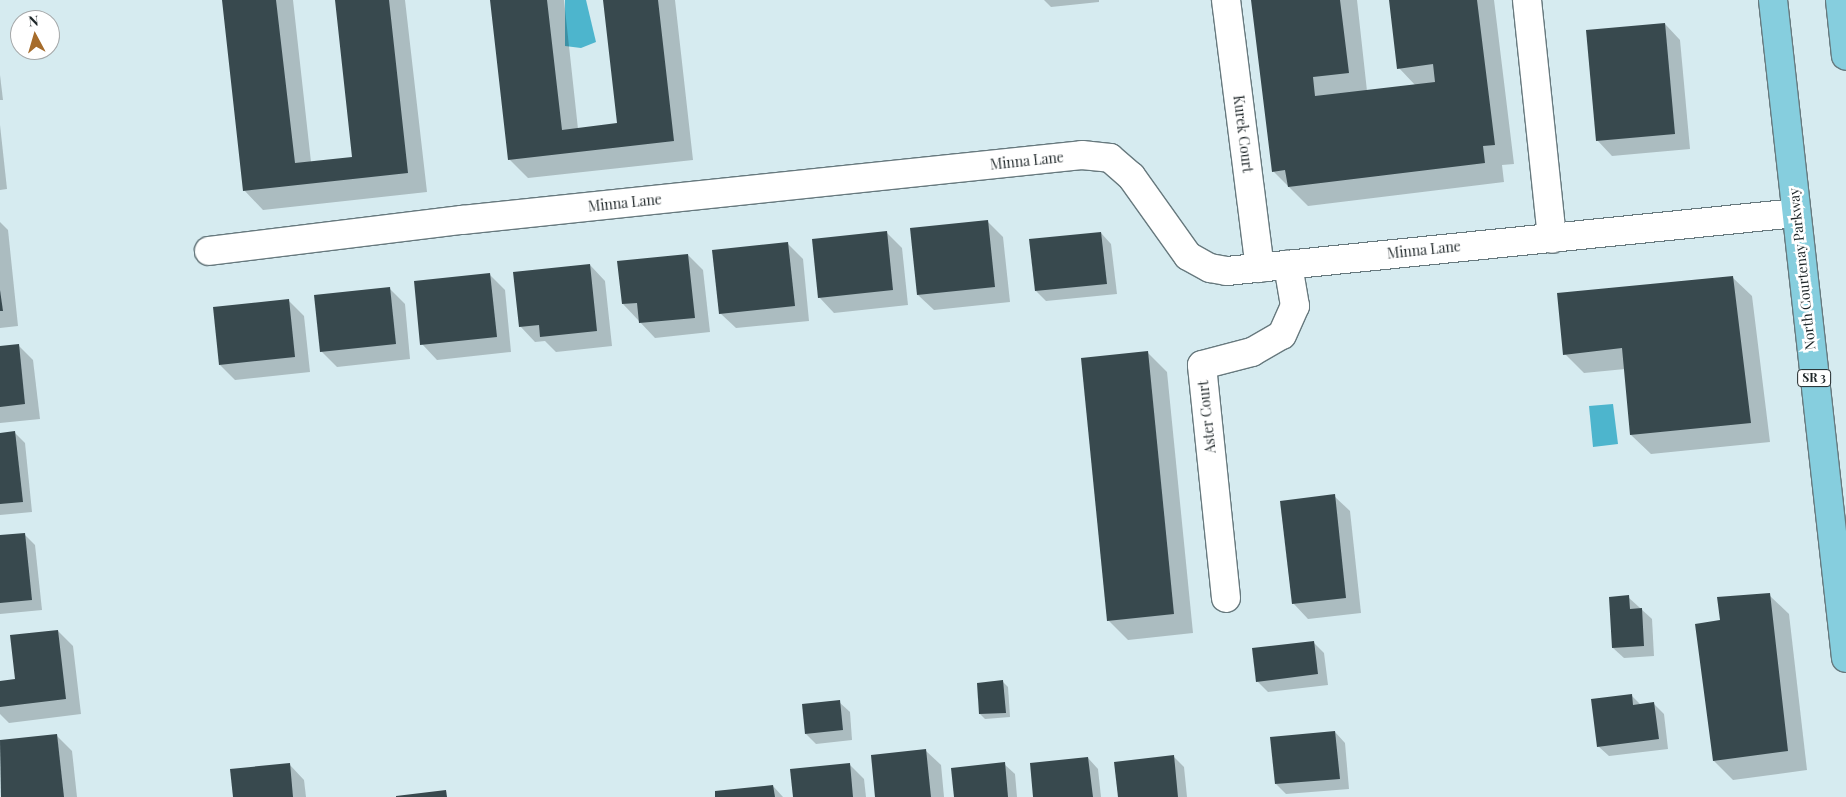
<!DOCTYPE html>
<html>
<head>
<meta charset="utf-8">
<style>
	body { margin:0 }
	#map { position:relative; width:1846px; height:797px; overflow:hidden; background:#d6ebf0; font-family:"Playfair Display",serif }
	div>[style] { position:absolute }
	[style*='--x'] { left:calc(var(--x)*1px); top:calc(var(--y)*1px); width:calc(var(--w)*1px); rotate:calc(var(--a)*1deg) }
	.water>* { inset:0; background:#4db5cd }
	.shadow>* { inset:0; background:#0003 }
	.building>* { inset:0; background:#38494e }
	.roads { filter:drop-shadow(1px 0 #67797e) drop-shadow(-1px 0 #67797e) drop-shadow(0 1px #67797e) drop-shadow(0 -1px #67797e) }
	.minor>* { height:28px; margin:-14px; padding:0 14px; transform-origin:14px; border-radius:14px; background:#fff }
	.major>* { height:28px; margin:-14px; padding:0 14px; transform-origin:14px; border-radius:14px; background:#86cede }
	span { translate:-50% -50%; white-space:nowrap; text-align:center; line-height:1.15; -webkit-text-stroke:5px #fff; paint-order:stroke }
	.shield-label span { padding:1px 4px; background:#fff; border:1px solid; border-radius:4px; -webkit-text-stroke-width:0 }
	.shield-label { font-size:12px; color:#1e2628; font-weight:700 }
	.street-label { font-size:14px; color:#1e2628 }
	.north { position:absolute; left:10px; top:10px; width:50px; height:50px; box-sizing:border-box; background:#fff; border:1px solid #a5a8a9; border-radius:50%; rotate:354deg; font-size:14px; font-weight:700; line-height:20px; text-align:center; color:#1e2628 }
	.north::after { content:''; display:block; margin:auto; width:18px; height:22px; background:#a66c2b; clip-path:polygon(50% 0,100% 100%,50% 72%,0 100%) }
</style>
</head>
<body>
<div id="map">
	<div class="water">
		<i style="clip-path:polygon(565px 0,586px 0,596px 42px,581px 48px,565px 46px)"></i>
		<i style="clip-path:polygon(1613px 404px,1618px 444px,1593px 447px,1589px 406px)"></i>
	</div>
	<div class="shadow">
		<i style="clip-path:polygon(223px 0,293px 0,311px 162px,354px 158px,336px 0,405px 0,427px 192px,263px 210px,244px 190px)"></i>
		<i style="clip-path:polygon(491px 0,564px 0,578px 129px,618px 124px,605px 0,675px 0,693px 160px,528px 178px,509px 159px)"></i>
		<i style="clip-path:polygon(1044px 0,1099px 0,1099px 2px,1051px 7px)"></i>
		<i style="clip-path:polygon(1252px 0,1357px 0,1367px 91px,1416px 86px,1399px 68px,1391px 0,1494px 0,1514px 164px,1502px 165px,1504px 182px,1308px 206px,1273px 171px)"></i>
		<i style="clip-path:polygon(1665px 24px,1680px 40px,1690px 149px,1612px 156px,1597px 140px)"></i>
		<i style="clip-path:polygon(0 75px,3px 100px,0 100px)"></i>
		<i style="clip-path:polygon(0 125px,7px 189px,0 190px)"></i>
		<i style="clip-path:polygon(987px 221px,1003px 237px,1010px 302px,934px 310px,918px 295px)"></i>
		<i style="clip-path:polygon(0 222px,8px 230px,18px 326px,0 328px)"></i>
		<i style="clip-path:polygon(887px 233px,902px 248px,908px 305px,834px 313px,819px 297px)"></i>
		<i style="clip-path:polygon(1101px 233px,1111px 244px,1117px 294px,1046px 301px,1036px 291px)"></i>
		<i style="clip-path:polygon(787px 243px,803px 259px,809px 321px,736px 328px,720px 313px)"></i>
		<i style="clip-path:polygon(688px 255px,703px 270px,710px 332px,655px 338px,623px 304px)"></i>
		<i style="clip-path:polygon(590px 265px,605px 281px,612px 346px,556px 352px,545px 341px,535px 342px,520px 326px)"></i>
		<i style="clip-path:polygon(490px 275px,505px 290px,511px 352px,437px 360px,422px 344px)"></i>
		<i style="clip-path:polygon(1732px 277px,1752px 296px,1770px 442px,1651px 454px,1631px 435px,1625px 369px,1584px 373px,1565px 354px)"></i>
		<i style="clip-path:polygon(389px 288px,405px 304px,410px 359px,337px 367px,321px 351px)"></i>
		<i style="clip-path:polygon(289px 301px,304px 316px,310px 372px,235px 380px,220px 365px)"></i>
		<i style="clip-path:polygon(18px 345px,33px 360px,40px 419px,0 423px,0 347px)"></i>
		<i style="clip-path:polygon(1148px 353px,1167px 372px,1193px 633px,1128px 640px,1108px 620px)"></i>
		<i style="clip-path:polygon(15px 433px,25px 443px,32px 512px,0 515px,0 434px)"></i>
		<i style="clip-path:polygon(1334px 496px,1350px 511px,1361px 613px,1308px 619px,1293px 603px)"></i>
		<i style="clip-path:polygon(24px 534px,35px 545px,42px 610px,0 614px,0 537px)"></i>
		<i style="clip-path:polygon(1769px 595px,1789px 614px,1807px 770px,1733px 780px,1714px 761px,1721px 621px)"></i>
		<i style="clip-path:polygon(1628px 597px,1652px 619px,1654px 656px,1624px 658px,1613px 648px)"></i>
		<i style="clip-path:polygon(58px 631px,73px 646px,81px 714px,9px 723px,0 714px,0 682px,17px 680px)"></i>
		<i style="clip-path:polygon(1313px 642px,1324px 653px,1328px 685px,1268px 692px,1257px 681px)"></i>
		<i style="clip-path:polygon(1003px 682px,1008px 687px,1010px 717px,985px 719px,980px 714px)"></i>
		<i style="clip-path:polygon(1631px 695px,1641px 705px,1653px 703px,1664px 714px,1668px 749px,1609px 756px,1598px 746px)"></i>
		<i style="clip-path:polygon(839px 702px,850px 712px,852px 740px,816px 744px,806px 734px)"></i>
		<i style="clip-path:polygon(1335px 732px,1345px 743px,1349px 789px,1286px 794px,1276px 784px)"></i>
		<i style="clip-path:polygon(57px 736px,72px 751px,77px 797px,3px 797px,0 742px)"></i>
		<i style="clip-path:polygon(925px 750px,941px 765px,944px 797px,876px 797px)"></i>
		<i style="clip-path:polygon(1174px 757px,1184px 767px,1187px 797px,1119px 797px)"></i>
		<i style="clip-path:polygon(1088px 758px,1098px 769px,1101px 797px,1035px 797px)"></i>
		<i style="clip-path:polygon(289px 764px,304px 780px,306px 797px,234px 797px)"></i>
		<i style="clip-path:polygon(849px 764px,864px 779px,866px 797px,794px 797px)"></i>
		<i style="clip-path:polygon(1004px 764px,1015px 774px,1017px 797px,955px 797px)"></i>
		<i style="clip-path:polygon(773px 786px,783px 797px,717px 797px)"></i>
	</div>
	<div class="building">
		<i style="clip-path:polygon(222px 0,276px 0,295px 163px,352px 157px,335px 0,389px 0,408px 173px,243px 191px)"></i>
		<i style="clip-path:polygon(490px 0,547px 0,562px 130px,617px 123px,603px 0,658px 0,674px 141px,508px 160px)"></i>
		<i style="clip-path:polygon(1251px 0,1340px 0,1349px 73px,1313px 77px,1315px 96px,1435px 82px,1433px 64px,1397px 69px,1389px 0,1477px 0,1495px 145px,1483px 146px,1485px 163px,1288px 187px,1285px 170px,1272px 172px)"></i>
		<i style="clip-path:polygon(1665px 23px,1675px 134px,1596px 141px,1586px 30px)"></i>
		<i style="clip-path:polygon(988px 220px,995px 287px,917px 295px,910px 228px)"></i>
		<i style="clip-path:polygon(887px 231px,893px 290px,818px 298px,812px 239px)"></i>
		<i style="clip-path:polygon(1101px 232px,1107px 284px,1035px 291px,1029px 239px)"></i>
		<i style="clip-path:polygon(788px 242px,795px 306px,719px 314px,712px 250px)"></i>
		<i style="clip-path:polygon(688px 254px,695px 318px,639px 323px,637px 303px,622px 304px,617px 261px)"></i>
		<i style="clip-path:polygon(590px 264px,597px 331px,540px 337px,539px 325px,519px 327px,513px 272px)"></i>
		<i style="clip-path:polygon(490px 273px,497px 337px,420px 345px,414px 281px)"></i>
		<i style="clip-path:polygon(1733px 276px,1751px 423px,1630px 435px,1622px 348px,1563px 355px,1557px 293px)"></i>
		<i style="clip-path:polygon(390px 287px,396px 344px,320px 352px,314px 295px)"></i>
		<i style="clip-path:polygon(0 290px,3px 311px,0 311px)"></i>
		<i style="clip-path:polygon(289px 299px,295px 357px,219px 365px,213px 307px)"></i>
		<i style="clip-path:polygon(19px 344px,25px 404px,0 407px,0 346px)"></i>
		<i style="clip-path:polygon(1148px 351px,1174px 614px,1107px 621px,1081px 358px)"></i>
		<i style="clip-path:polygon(15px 431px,23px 502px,0 504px,0 433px)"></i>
		<i style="clip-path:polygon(1335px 494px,1346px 598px,1292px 604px,1280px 501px)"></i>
		<i style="clip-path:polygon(25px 533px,32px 600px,0 603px,0 535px)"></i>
		<i style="clip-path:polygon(1770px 593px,1788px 751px,1713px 761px,1695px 624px,1720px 620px,1717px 597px)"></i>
		<i style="clip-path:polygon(1629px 595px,1630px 609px,1642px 608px,1644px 646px,1612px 648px,1609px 597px)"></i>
		<i style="clip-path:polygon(58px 630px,66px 699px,0 707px,0 681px,15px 679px,10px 635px)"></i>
		<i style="clip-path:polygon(1314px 641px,1318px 674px,1256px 682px,1252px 648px)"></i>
		<i style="clip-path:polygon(1003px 680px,1006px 713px,979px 714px,977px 683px)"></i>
		<i style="clip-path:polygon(1632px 694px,1633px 705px,1654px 702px,1659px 739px,1597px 747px,1591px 699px)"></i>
		<i style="clip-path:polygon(840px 700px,843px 730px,805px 734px,802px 704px)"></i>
		<i style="clip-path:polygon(1335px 731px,1340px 779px,1275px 784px,1270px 737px)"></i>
		<i style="clip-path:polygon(57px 734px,64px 797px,1px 797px,0 740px)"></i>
		<i style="clip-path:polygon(926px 749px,931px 797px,875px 797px,871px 755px)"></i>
		<i style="clip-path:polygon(1174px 755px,1178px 797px,1118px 797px,1114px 762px)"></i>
		<i style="clip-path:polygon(1088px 757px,1093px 797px,1033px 797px,1030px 763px)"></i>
		<i style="clip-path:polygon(1005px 762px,1008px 797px,954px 797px,951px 768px)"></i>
		<i style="clip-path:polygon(290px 763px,293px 797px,233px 797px,230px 769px)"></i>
		<i style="clip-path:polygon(850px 763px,853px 797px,793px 797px,790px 769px)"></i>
		<i style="clip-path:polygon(773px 785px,775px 797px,715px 797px,715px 791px)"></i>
		<i style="clip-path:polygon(446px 790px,447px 797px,396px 797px,396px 796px)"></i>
	</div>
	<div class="roads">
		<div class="minor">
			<i style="--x:1226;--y:0;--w:270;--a:82.8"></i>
			<i style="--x:1527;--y:0;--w:240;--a:84"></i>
			<i style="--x:209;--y:251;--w:255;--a:-7"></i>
			<i style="--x:462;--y:220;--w:623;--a:-5.98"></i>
			<i style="--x:1082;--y:155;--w:28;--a:6"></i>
			<i style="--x:1110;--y:158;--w:28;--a:41"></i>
			<i style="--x:1131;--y:176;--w:98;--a:54.5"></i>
			<i style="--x:1188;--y:256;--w:25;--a:29"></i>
			<i style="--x:1210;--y:268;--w:17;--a:10"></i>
			<i style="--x:1227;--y:271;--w:572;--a:-5.82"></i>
			<i style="--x:1226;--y:598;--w:234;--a:-95.9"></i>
			<i style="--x:1202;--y:365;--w:52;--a:-14.6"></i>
			<i style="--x:1252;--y:352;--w:34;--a:-30"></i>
			<i style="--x:1282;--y:335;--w:32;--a:-66"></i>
			<i style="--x:1295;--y:306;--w:42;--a:-99.7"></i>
		</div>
		<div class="major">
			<i style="--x:1773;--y:0;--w:662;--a:83.67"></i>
			<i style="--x:1840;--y:0;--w:56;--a:83.9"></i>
		</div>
	</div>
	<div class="shield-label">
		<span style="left:1814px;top:378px">SR 3</span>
	</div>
	<div class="street-label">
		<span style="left:1243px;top:134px;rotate:83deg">Kurek Court</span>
		<span style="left:1027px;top:161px;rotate:-6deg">Minna Lane</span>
		<span style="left:625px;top:203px;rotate:-6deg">Minna Lane</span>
		<span style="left:1424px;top:250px;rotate:-6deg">Minna Lane</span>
		<span style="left:1802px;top:269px;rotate:-96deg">North Courtenay Parkway</span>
		<span style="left:1207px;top:417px;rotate:-96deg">Aster Court</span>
	</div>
	<div class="north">N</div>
</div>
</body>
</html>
